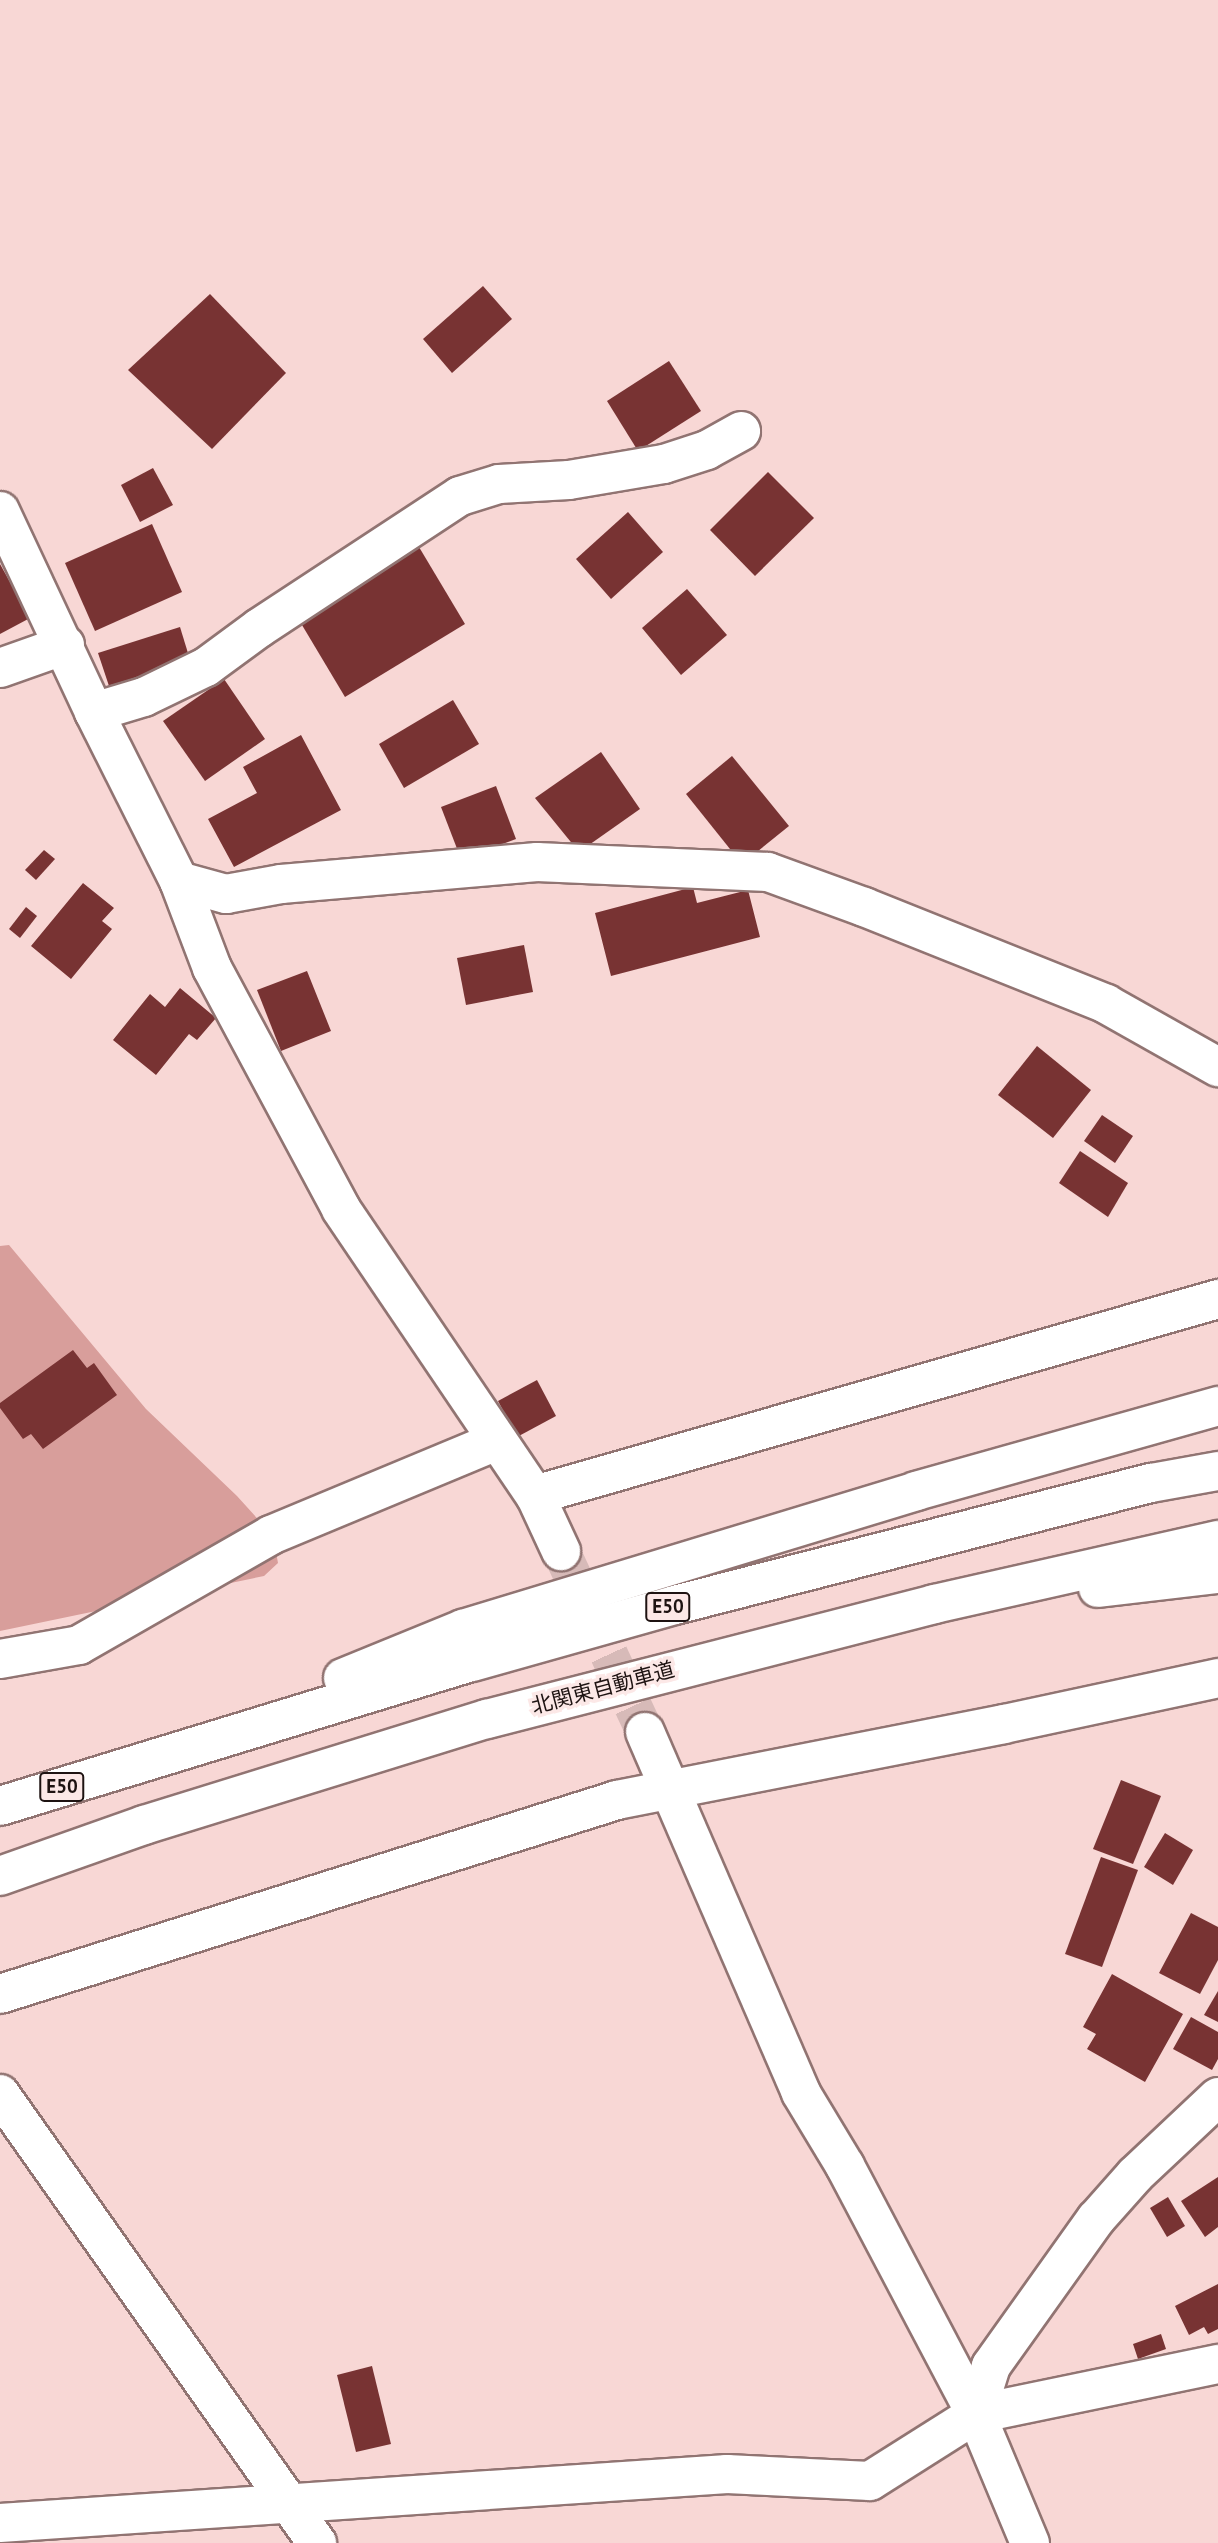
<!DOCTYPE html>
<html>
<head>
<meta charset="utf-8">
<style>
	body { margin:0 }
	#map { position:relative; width:1218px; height:2543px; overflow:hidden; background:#f8d7d5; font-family:"PT Sans","Noto Sans JP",sans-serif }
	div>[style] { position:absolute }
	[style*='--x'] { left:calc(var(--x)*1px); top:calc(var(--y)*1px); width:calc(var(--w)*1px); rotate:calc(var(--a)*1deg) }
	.green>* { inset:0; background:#d89e9b }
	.building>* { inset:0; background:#783333 }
	.minor-tunnel>* { height:38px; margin-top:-19px; transform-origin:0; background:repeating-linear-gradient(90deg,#d7bab8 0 38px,transparent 0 57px) }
	.roads { filter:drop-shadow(2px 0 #917472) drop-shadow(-2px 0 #917472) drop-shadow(0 2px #917472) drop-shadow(0 -2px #917472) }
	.minor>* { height:38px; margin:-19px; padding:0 19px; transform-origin:19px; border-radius:19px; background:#fff }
	.tertiary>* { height:38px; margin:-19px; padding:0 19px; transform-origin:19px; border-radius:19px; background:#fff }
	.motorway>* { height:38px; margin:-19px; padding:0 19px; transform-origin:19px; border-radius:19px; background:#fff }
	span { translate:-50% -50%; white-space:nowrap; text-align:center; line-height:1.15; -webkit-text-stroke:7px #fce8e7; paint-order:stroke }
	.shield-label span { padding:2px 5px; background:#fce8e7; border:2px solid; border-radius:5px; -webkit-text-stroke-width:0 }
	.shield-label { font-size:19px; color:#1e1312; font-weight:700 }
	.street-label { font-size:21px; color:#1e1312 }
</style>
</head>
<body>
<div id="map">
	<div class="green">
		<i style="clip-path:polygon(9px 1245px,146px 1409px,237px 1496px,273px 1536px,278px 1563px,264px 1576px,0 1631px,0 1246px)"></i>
	</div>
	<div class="building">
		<i style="clip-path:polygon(483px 286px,512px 319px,452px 373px,423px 339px)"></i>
		<i style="clip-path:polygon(210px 294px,286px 373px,212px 449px,128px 370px)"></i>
		<i style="clip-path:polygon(669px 361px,701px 411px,638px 451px,607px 401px)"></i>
		<i style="clip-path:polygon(153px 468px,173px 505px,140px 522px,121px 485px)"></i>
		<i style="clip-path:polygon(768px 472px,814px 518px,755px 576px,710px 530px)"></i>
		<i style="clip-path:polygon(628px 512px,663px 552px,611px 599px,576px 559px)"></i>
		<i style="clip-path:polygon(152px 524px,182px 592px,95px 631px,65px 563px)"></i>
		<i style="clip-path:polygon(416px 542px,465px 624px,345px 697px,296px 615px)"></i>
		<i style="clip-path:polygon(0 564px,30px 618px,0 634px)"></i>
		<i style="clip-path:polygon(687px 589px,727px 635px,681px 675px,642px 628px)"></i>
		<i style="clip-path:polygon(180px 627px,191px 663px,110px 689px,98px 653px)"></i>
		<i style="clip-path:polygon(224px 679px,265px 739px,205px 781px,163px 721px)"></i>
		<i style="clip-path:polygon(453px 700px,479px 744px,404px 788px,379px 744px)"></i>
		<i style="clip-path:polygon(301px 735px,341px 810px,234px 867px,208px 819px,257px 793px,243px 767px)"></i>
		<i style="clip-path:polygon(601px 752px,640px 809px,579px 852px,535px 798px)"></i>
		<i style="clip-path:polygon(732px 756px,789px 826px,742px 864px,686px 794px)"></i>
		<i style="clip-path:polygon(496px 786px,516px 839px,461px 859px,441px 807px)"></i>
		<i style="clip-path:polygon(44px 850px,55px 859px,36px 880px,25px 870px)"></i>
		<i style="clip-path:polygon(83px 883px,114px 908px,102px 921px,112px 929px,71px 979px,31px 946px)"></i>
		<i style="clip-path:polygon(693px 887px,697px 903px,748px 890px,760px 937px,611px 976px,595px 913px)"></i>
		<i style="clip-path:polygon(26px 907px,37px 916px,20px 938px,9px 929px)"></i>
		<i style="clip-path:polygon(524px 945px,533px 992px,466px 1005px,457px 958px)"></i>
		<i style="clip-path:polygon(307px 971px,331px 1031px,281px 1051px,257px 990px)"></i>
		<i style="clip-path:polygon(180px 988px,216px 1018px,197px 1040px,189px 1034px,156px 1075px,113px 1040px,150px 994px,165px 1007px)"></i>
		<i style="clip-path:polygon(1037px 1046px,1091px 1090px,1053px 1138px,998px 1095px)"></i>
		<i style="clip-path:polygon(1102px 1115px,1133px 1136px,1115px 1163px,1084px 1141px)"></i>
		<i style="clip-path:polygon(1080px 1151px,1128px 1183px,1108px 1217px,1059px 1183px)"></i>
		<i style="clip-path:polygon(73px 1350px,87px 1368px,94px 1363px,117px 1395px,43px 1449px,31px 1434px,23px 1439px,0 1408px,0 1403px)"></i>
		<i style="clip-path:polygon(537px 1380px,556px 1416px,517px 1437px,498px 1401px)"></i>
		<i style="clip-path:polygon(1121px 1780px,1161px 1796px,1133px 1864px,1093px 1849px)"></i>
		<i style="clip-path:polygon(1165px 1833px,1193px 1850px,1173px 1885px,1144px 1867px)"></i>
		<i style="clip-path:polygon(1101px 1857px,1138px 1870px,1102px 1967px,1065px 1954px)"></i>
		<i style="clip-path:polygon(1191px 1913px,1218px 1927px,1218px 1960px,1200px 1994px,1159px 1973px)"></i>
		<i style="clip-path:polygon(1112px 1974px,1183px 2014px,1145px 2082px,1087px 2049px,1096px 2034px,1083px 2027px)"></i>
		<i style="clip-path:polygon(1218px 1991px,1218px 2022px,1204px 2015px)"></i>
		<i style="clip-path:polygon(1191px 2017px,1218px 2032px,1218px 2059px,1212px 2070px,1173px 2049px)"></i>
		<i style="clip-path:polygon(1218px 2177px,1218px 2227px,1205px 2237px,1181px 2201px)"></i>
		<i style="clip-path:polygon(1168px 2197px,1185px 2226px,1167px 2237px,1150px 2208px)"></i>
		<i style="clip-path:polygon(1218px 2284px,1218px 2329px,1208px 2334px,1204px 2327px,1189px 2335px,1175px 2306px)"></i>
		<i style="clip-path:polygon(1161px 2334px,1166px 2349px,1138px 2359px,1133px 2344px)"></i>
		<i style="clip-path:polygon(372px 2366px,391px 2444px,356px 2452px,337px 2375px)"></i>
	</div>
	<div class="minor-tunnel">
		<i style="--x:561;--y:1551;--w:200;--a:65.1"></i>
	</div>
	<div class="roads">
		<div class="minor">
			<i style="--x:0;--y:511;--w:222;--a:64.9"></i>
			<i style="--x:94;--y:712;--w:189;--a:63.3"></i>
			<i style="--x:179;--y:881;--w:93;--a:69.2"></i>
			<i style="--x:212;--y:968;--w:273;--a:61.8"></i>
			<i style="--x:341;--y:1209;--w:346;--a:55.9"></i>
			<i style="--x:535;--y:1495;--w:62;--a:65.1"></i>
			<i style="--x:0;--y:668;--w:69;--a:-19.5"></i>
			<i style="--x:94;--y:712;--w:52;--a:-16.7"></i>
			<i style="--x:144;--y:697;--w:69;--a:-25.8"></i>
			<i style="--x:206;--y:667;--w:66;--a:-36.3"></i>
			<i style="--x:259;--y:628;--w:240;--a:-33.3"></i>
			<i style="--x:460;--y:496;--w:41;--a:-17.1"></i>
			<i style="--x:499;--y:484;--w:70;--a:-3.3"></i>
			<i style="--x:569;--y:480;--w:96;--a:-9.6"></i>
			<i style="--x:664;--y:464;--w:45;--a:-18"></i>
			<i style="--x:707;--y:450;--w:39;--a:-29"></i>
			<i style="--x:179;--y:881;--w:49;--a:15.5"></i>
			<i style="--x:226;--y:894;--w:56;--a:-10.3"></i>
			<i style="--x:281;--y:884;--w:257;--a:-4.9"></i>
			<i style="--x:537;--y:862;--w:231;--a:2.5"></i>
			<i style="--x:768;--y:872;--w:102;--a:20"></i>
			<i style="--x:864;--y:907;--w:261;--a:21.8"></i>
			<i style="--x:1106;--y:1004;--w:129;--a:29.4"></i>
			<i style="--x:535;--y:1495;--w:711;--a:-16.01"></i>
			<i style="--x:0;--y:1659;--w:80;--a:-10"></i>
			<i style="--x:79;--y:1645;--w:221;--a:-29.8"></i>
			<i style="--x:271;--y:1535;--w:245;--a:-22.6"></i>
			<i style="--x:645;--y:1732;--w:393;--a:66.6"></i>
			<i style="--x:801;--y:2093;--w:85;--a:58.9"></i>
			<i style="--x:845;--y:2166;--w:280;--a:62.2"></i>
			<i style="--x:976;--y:2414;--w:140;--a:67.3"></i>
			<i style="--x:0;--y:1994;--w:647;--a:-17.45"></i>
			<i style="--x:617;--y:1800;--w:394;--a:-11.1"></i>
			<i style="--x:1004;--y:1724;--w:219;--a:-12.1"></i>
			<i style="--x:976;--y:2414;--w:50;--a:-72.6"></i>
			<i style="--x:991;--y:2366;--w:181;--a:-54.5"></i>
			<i style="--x:1096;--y:2219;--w:59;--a:-48.4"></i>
			<i style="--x:1135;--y:2175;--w:114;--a:-43.2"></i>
			<i style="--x:0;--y:2523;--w:729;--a:-3.86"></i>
			<i style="--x:727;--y:2474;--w:143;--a:2.8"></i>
			<i style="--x:870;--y:2481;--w:125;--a:-32.3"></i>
			<i style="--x:976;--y:2414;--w:247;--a:-11.7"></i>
		</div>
		<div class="tertiary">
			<i style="--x:0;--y:2094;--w:550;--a:54.78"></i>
		</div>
		<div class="motorway">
			<i style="--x:1098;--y:1588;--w:121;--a:-6.7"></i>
			<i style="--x:343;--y:1678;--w:130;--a:-22.2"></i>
			<i style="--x:463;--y:1629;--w:474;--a:-16.9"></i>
			<i style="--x:916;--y:1491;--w:314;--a:-15.7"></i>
			<i style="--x:0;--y:1806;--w:493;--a:-17"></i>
			<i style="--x:472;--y:1662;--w:211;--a:-15.7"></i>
			<i style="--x:675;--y:1605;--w:491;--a:-14.4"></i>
			<i style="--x:1151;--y:1483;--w:68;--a:-10.2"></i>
			<i style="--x:0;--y:1876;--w:153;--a:-19.5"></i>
			<i style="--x:144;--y:1825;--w:359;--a:-17.2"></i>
			<i style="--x:487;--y:1719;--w:462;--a:-14.4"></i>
			<i style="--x:934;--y:1604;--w:291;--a:-12.7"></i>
		</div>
	</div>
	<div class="shield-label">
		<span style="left:668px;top:1607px">E50</span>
		<span style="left:62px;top:1787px">E50</span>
	</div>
	<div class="street-label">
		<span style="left:603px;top:1688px;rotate:-15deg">北関東自動車道</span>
	</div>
</div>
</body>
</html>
